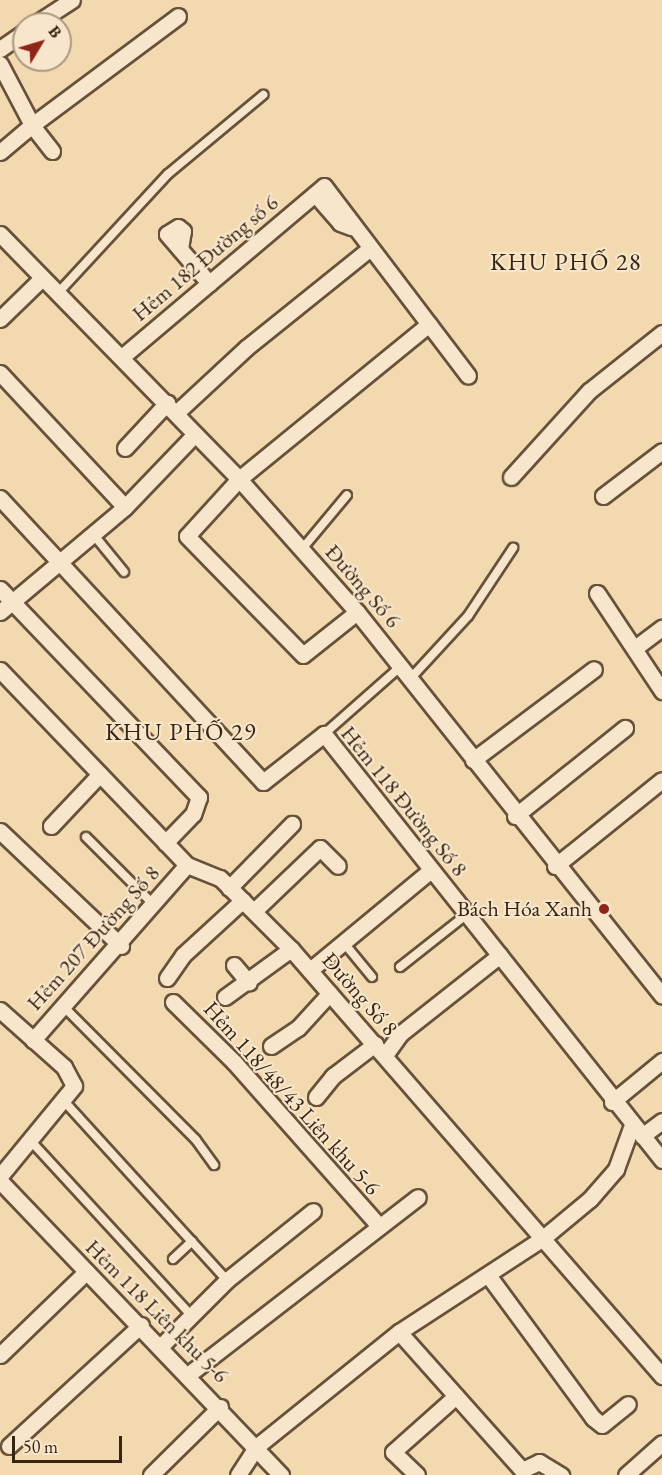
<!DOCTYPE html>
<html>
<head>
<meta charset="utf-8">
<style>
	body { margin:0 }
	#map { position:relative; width:662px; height:1475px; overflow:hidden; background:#f3d9af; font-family:"EB Garamond",serif }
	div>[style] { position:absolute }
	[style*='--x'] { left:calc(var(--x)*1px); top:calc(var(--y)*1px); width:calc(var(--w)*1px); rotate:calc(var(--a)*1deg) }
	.roads { filter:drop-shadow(2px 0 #67513a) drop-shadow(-2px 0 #67513a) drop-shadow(0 2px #67513a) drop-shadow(0 -2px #67513a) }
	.lane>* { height:8px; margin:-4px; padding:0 4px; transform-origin:4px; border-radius:4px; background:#f7e6cb }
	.street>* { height:15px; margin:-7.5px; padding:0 7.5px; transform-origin:7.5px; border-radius:7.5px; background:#f7e6cb }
	.dots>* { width:16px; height:16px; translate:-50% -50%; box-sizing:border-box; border:3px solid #f7e6cb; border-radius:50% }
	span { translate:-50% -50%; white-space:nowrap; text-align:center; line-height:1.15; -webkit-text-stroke:4.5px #f7e6cb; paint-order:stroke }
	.street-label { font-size:22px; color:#382413 }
	.poi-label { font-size:22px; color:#382413 }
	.right { translate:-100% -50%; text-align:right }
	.neighbourhood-label { font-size:24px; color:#382413; letter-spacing:1.5px }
	.north { position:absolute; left:12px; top:12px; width:60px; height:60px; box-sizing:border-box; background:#f7e6cb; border:2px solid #ab9881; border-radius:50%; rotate:52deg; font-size:16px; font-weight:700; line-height:24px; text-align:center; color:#382413 }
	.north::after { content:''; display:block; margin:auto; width:21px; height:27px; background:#8f2418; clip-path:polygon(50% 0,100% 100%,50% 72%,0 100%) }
	.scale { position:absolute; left:12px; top:1436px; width:110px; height:27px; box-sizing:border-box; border:3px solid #382413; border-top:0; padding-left:8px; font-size:18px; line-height:21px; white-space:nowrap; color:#382413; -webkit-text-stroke:4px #f7e6cb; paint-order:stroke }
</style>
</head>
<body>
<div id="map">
	<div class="roads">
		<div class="lane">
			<i style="--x:58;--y:293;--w:162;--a:-47.3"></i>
			<i style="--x:168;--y:174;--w:124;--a:-39.7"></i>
			<i style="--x:93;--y:534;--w:49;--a:50.8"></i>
			<i style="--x:302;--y:549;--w:70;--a:-50.2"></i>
			<i style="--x:410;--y:679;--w:86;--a:-47.4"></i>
			<i style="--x:468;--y:616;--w:82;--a:-56.5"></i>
			<i style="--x:324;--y:734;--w:103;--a:-41.4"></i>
			<i style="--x:86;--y:837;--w:95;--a:45"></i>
			<i style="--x:344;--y:943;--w:44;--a:50.5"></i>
			<i style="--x:400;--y:967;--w:85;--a:-38.3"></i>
			<i style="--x:64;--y:1007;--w:187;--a:45.2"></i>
			<i style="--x:196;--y:1140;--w:31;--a:54"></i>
			<i style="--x:63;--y:1100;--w:244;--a:47.7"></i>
			<i style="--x:29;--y:1139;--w:241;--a:47.4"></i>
			<i style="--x:173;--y:1259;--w:26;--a:-43"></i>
		</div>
		<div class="street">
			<i style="--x:35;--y:24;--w:44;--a:-33"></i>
			<i style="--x:0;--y:49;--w:29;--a:-35"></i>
			<i style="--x:0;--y:64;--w:69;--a:62.3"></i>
			<i style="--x:32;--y:125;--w:42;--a:139.8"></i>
			<i style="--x:52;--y:151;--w:33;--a:-128"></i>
			<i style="--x:32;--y:125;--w:182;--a:-36.7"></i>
			<i style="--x:315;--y:194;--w:38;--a:49"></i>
			<i style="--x:340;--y:223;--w:12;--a:20"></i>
			<i style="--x:0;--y:234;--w:342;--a:45.7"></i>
			<i style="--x:239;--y:479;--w:178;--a:48.4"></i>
			<i style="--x:357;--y:612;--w:490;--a:51.5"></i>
			<i style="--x:180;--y:249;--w:18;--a:-81"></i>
			<i style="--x:183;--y:231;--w:6;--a:-141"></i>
			<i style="--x:178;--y:227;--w:13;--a:148"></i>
			<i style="--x:167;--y:234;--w:65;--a:49.4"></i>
			<i style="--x:0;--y:319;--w:59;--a:-44.3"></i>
			<i style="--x:123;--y:356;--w:263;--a:-40.2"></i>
			<i style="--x:324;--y:186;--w:238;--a:52.8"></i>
			<i style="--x:0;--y:373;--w:183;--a:47"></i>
			<i style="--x:176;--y:413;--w:96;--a:-42.9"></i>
			<i style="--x:246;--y:348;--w:158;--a:-38.8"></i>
			<i style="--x:125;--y:448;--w:62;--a:-47"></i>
			<i style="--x:511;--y:477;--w:116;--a:-47.8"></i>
			<i style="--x:589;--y:391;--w:93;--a:-38.5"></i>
			<i style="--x:603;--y:496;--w:74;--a:-37.3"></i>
			<i style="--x:0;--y:498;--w:387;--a:47.2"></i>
			<i style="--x:263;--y:782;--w:78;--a:-38.2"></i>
			<i style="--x:324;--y:734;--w:544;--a:51.57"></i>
			<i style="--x:0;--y:589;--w:288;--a:46.3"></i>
			<i style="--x:199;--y:797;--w:18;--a:109"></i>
			<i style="--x:193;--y:814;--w:40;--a:134"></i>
			<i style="--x:597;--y:593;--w:118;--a:56.4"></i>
			<i style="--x:0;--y:612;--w:163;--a:-40"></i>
			<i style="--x:125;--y:507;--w:101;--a:-46.2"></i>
			<i style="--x:357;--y:612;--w:69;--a:141.5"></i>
			<i style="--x:303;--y:655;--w:166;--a:-134.3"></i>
			<i style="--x:187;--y:536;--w:77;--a:-47.6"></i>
			<i style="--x:239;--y:479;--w:245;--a:-39.2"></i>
			<i style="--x:635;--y:648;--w:34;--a:-37"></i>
			<i style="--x:0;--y:670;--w:270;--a:46.2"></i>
			<i style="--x:187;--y:865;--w:35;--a:22"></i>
			<i style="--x:220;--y:878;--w:100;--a:45"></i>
			<i style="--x:291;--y:949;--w:566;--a:49.01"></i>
			<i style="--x:473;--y:760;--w:151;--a:-36.9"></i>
			<i style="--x:515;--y:816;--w:141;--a:-38.7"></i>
			<i style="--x:51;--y:826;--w:71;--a:-46.7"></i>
			<i style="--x:0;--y:831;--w:167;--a:43.5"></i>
			<i style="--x:555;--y:866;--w:137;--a:-38.8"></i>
			<i style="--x:229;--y:888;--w:90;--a:-45.5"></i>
			<i style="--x:254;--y:911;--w:91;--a:-43.7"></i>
			<i style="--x:320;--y:848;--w:25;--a:45"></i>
			<i style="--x:234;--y:965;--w:23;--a:50"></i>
			<i style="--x:310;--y:970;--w:157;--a:-39.6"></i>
			<i style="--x:167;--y:978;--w:28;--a:-55"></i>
			<i style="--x:183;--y:955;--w:81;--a:-42.5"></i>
			<i style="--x:225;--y:997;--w:82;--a:-36"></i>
			<i style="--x:173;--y:1002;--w:86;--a:44.5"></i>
			<i style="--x:234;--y:1062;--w:217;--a:48.5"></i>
			<i style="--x:0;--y:1010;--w:86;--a:41.7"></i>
			<i style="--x:64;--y:1067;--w:21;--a:62"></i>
			<i style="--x:74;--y:1086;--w:117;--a:129.4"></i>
			<i style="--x:33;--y:1040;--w:233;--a:-48.7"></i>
			<i style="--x:271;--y:1046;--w:32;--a:-34"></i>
			<i style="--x:298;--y:1028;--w:47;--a:-47.6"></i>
			<i style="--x:385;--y:1055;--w:26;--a:-54"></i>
			<i style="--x:400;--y:1034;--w:127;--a:-38.3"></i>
			<i style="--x:316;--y:1097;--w:27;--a:-51"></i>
			<i style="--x:333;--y:1076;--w:53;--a:-37.3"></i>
			<i style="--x:612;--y:1102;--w:65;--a:-39.4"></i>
			<i style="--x:642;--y:1136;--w:25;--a:-37"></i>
			<i style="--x:0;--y:1181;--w:407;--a:46.3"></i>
			<i style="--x:488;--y:1275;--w:177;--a:53.7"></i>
			<i style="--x:593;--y:1418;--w:11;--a:38"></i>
			<i style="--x:602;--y:1425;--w:33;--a:-39"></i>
			<i style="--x:399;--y:1332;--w:185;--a:48.3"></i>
			<i style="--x:522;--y:1470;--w:19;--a:-25"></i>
			<i style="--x:539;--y:1462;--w:26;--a:31"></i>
			<i style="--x:161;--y:1346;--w:93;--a:-45"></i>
			<i style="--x:227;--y:1280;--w:110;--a:-38.7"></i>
			<i style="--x:0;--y:1355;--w:120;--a:-44"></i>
			<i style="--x:189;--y:1374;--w:289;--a:-37.7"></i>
			<i style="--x:9;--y:1446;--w:179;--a:-42.5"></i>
			<i style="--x:151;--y:1475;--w:97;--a:-44.6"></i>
			<i style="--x:238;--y:1475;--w:33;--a:-57"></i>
			<i style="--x:256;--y:1447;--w:184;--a:-38.8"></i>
			<i style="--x:399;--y:1332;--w:172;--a:-33.1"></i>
			<i style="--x:543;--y:1238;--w:61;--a:-39.7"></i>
			<i style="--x:590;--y:1199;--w:40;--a:-49"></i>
			<i style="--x:616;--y:1169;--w:47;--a:-70"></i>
			<i style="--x:417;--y:1475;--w:33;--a:-136"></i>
			<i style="--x:393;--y:1452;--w:84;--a:-41.6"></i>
			<i style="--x:626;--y:1475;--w:48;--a:-41.6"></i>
		</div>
	</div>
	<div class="dots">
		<i style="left:604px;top:909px;background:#8f2418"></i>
	</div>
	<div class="street-label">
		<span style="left:205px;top:258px;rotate:-40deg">Hẻm 182 Đường số 6</span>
		<span style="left:363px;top:586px;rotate:49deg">Đường Số 6</span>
		<span style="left:404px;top:801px;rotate:51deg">Hẻm 118 Đường Số 8</span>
		<span style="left:93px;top:938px;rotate:-48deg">Hẻm 207 Đường Số 8</span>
		<span style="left:360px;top:994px;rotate:49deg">Đường Số 8</span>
		<span style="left:292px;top:1098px;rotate:48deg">Hẻm 118/48/43 Liên khu 5-6</span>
		<span style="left:157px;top:1311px;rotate:45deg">Hẻm 118 Liên khu 5-6</span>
	</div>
	<div class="poi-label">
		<span class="right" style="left:592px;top:909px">Bách Hóa Xanh</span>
	</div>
	<div class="neighbourhood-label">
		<span style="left:566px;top:262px">KHU PHỐ 28</span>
		<span style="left:181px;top:732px">KHU PHỐ 29</span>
	</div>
	<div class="north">B</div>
	<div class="scale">50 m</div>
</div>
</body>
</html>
